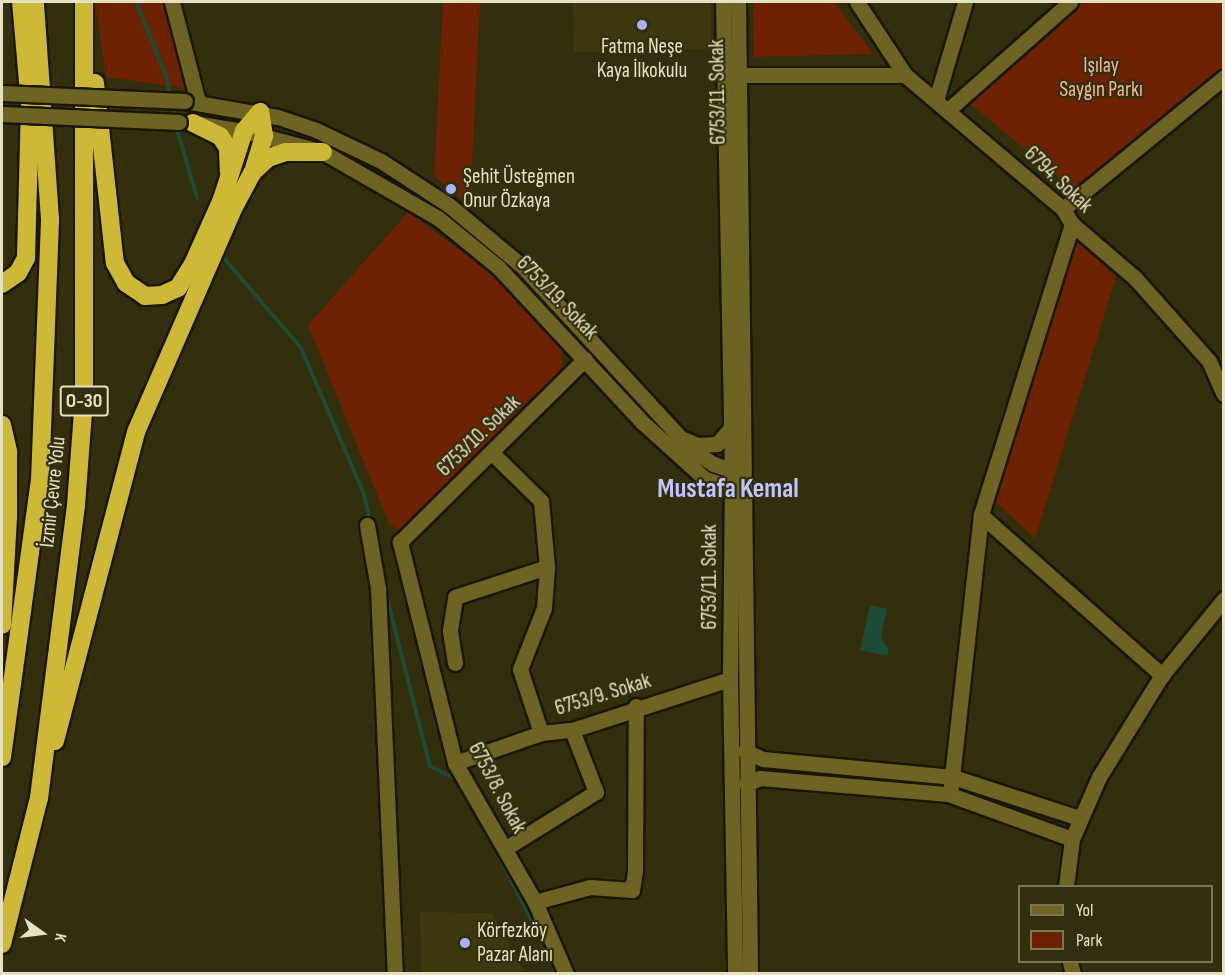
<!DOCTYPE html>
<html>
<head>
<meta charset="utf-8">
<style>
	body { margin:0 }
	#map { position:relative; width:1225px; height:975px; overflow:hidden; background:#332e0b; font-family:"Sofia Sans Condensed",sans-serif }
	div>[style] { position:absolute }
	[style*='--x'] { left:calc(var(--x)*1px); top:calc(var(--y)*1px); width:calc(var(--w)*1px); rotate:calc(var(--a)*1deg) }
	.built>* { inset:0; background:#3e3811 }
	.green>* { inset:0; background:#6d2201 }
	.water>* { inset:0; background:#1d4b35 }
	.stream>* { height:4px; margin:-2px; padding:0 2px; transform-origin:2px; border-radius:2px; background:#1d4b35 }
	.roads { filter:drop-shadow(2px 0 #191603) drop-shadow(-2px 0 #191603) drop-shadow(0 2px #191603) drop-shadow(0 -2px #191603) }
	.minor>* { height:15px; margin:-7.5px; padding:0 7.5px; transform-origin:7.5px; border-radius:7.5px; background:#6d6322 }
	.highway>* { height:18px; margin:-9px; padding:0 9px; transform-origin:9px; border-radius:9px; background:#ceb936 }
	.bridges { filter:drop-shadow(2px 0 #191603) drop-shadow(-2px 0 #191603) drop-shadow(0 2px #191603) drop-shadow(0 -2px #191603) }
	.minor-bridge>* { height:15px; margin:-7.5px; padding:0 7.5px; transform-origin:7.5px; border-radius:7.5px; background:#6d6322 }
	.dots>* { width:16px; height:16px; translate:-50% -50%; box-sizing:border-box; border:3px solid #332e0b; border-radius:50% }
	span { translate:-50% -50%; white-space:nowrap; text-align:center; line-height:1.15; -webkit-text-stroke:4.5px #332e0b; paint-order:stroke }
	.shield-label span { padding:2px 4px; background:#332e0b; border:2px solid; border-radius:4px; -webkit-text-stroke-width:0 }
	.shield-label { font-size:20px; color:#e6e1c1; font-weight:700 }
	.poi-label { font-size:21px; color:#e6e1c1 }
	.left { translate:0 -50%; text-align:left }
	.park-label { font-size:21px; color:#f2b6a1 }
	.street-label { font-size:21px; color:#e6e1c1 }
	.district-label { font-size:27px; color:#bec4fd; font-weight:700 }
	.frame { position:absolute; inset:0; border:3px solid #e6e1c1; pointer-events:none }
	.legend { position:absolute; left:1018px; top:885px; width:195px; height:78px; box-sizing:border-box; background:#332e0b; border:2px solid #7b7654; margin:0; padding:8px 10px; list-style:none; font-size:18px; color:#e6e1c1 }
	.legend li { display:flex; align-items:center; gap:12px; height:30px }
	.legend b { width:30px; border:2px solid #7b7654 }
	.north { position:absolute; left:12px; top:903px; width:60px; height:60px; -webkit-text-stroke:4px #332e0b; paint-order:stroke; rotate:104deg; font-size:16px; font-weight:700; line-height:24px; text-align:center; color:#e6e1c1 }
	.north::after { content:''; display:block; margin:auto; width:21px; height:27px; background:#e6e1c1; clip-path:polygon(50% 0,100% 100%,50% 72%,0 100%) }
</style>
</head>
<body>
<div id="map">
	<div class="built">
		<i style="clip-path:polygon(573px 2px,711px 2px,711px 49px,574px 52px)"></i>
		<i style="clip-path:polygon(420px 912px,492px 913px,525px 973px,421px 973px)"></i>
	</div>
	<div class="green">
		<i style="clip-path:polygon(95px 2px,166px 2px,184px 88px,106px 77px)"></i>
		<i style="clip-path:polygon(443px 2px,480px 2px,470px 206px,434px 176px)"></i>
		<i style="clip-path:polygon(753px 2px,834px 2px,873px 54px,754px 57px)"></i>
		<i style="clip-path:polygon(1083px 2px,1223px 2px,1223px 68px,1073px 189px,968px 102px)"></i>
		<i style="clip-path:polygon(408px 212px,495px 276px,563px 352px,561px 369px,400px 531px,389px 524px,308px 325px)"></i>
		<i style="clip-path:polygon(1078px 240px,1116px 277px,1035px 539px,992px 498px)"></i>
	</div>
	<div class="water">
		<i style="clip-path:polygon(870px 605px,887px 609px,881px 638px,889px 650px,887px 656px,860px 650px)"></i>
	</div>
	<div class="stream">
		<i style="--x:136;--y:2;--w:79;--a:67.7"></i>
		<i style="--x:166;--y:75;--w:20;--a:79"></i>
		<i style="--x:172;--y:103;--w:16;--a:79"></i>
		<i style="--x:176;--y:126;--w:75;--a:73.7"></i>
		<i style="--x:222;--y:256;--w:121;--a:49.3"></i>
		<i style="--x:301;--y:348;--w:159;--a:66.7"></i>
		<i style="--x:364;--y:494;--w:29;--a:78"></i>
		<i style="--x:385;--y:590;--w:182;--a:75.7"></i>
		<i style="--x:430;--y:766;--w:34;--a:27"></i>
		<i style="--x:481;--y:822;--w:148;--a:62.7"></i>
	</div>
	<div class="roads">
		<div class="minor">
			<i style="--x:172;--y:2;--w:103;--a:75.4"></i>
			<i style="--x:723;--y:2;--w:481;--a:88.9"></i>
			<i style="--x:732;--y:483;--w:196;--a:90.6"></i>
			<i style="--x:730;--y:679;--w:295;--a:89"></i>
			<i style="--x:738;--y:2;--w:972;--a:89.29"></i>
			<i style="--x:857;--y:2;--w:87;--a:56.7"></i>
			<i style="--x:905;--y:75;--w:207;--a:40.3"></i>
			<i style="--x:1063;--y:209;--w:17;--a:59"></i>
			<i style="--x:1072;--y:224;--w:83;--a:40.6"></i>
			<i style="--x:1135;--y:278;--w:111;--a:48.3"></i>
			<i style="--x:1209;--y:361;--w:36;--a:66"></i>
			<i style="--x:739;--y:75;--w:166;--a:0"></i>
			<i style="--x:936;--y:100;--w:102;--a:-73.5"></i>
			<i style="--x:185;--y:101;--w:94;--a:9.8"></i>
			<i style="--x:278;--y:117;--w:40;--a:18.9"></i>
			<i style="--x:316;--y:130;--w:72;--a:25.5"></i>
			<i style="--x:381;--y:161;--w:82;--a:33.1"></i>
			<i style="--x:450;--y:206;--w:94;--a:39.8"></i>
			<i style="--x:522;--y:266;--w:249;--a:47.3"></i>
			<i style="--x:691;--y:449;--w:27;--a:34"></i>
			<i style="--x:713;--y:464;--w:20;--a:18"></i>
			<i style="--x:732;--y:470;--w:9;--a:-18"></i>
			<i style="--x:948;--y:110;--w:163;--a:-41.5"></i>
			<i style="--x:200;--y:124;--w:45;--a:9"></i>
			<i style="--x:244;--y:131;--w:82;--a:14.9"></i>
			<i style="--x:323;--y:152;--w:133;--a:29.9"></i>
			<i style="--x:438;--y:218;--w:79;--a:39.3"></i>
			<i style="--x:499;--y:268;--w:210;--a:47.1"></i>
			<i style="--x:642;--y:422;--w:85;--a:42.1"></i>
			<i style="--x:705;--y:479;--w:17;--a:17"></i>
			<i style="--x:721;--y:484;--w:20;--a:-6"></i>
			<i style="--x:1063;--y:209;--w:208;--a:-39.3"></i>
			<i style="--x:1072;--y:224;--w:305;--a:107.4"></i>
			<i style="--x:981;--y:515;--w:242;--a:41.5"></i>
			<i style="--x:686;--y:440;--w:12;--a:24"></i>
			<i style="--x:697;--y:445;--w:20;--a:-3"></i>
			<i style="--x:717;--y:444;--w:21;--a:-49"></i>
			<i style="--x:367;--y:525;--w:64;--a:80.1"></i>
			<i style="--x:378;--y:588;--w:386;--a:87.5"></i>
			<i style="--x:455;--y:663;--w:33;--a:-99"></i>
			<i style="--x:450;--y:630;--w:33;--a:-81"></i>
			<i style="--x:455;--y:597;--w:97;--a:-18.1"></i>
			<i style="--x:547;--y:567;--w:66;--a:-95.2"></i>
			<i style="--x:541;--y:501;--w:69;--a:-135.6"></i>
			<i style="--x:541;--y:733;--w:67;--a:-108.2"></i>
			<i style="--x:520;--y:669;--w:66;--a:-68.5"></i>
			<i style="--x:544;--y:608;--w:41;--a:-85.8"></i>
			<i style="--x:745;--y:751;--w:20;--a:24"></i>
			<i style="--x:763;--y:759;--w:191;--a:5.4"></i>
			<i style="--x:953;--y:777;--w:133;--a:18"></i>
			<i style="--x:455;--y:763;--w:91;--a:-19.2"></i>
			<i style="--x:541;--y:733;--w:31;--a:-6"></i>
			<i style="--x:572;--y:730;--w:166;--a:-17.9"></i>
			<i style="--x:746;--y:784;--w:15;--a:-23"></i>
			<i style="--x:760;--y:778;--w:189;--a:4.9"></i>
			<i style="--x:948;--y:794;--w:132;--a:19.9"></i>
			<i style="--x:951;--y:786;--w:273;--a:-83.7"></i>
			<i style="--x:506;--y:848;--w:106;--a:-31.9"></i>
			<i style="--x:596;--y:792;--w:66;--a:-111.2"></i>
			<i style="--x:1066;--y:886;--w:47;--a:-82.7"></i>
			<i style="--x:1072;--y:839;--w:68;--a:-66.5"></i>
			<i style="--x:1099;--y:777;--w:120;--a:-58.3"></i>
			<i style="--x:1162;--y:675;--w:98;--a:-50.8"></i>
			<i style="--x:535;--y:902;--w:57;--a:-15.3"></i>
			<i style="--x:590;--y:887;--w:42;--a:4.1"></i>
			<i style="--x:632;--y:890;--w:19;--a:-81"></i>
			<i style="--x:635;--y:871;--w:165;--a:-89.7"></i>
			<i style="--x:1070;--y:962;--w:12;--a:76"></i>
			<i style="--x:566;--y:974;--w:78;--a:-113.3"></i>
			<i style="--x:535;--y:902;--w:160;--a:-119.9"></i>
			<i style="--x:455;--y:763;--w:228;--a:-104"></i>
			<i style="--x:400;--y:542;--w:260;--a:-44.7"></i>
		</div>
		<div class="highway">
			<i style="--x:95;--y:83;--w:181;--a:83.7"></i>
			<i style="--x:115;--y:263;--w:23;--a:61"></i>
			<i style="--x:126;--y:283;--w:23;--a:34"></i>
			<i style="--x:145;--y:296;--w:17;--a:-3"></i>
			<i style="--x:162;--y:295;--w:17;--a:-24"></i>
			<i style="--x:178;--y:288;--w:31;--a:-58"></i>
			<i style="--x:194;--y:262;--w:69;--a:-66"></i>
			<i style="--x:222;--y:199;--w:71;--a:-72.1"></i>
			<i style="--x:244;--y:131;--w:25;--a:-50"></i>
			<i style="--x:193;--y:123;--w:30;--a:26"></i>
			<i style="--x:220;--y:136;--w:14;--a:56"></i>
			<i style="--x:228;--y:148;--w:23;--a:88"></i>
			<i style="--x:253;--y:172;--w:38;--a:-73"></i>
			<i style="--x:264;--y:136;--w:24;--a:-99"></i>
			<i style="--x:2;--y:284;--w:19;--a:-35"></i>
			<i style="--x:18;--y:273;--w:17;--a:-62"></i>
			<i style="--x:26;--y:258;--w:154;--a:-88.5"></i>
			<i style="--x:30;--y:104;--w:102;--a:-95"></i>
			<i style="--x:2;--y:425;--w:28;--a:77"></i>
			<i style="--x:8;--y:452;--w:65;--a:90"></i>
			<i style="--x:8;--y:517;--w:108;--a:93.2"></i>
			<i style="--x:55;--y:741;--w:319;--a:-75.3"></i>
			<i style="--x:136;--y:432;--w:245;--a:-66.5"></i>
			<i style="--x:234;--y:207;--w:40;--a:-62"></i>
			<i style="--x:253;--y:172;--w:21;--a:-43"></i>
			<i style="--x:268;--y:158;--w:18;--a:-19"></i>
			<i style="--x:285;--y:152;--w:38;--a:0"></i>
			<i style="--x:2;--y:757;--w:279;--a:-82.2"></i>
			<i style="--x:40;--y:481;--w:262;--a:-87.8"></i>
			<i style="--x:50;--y:219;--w:218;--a:-94"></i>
			<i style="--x:2;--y:944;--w:151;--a:-75.8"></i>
			<i style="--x:39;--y:798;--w:295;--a:-82.8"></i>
			<i style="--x:76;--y:505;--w:106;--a:-85.7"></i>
			<i style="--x:84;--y:399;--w:397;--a:-90"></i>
		</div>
	</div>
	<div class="bridges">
		<div class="minor-bridge">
			<i style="--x:2;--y:93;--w:183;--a:2.5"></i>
			<i style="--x:2;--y:114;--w:177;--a:2.6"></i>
		</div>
	</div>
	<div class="dots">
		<i style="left:642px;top:25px;background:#aab0fc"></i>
		<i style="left:451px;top:189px;background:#aab0fc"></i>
		<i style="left:465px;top:943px;background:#aab0fc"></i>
	</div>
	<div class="shield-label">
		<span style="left:84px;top:401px">O-30</span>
	</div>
	<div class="poi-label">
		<span style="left:642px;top:59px">Fatma Neşe<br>Kaya İlkokulu</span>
		<span class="left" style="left:463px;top:189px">Şehit Üsteğmen<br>Onur Özkaya</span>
		<span class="left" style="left:477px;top:943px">Körfezköy<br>Pazar Alanı</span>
	</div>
	<div class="park-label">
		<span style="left:1101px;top:78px">Işılay<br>Saygın Parkı</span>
	</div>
	<div class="street-label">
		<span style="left:718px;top:92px;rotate:-91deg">6753/11. Sokak</span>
		<span style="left:1058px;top:180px;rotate:44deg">6794. Sokak</span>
		<span style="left:557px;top:298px;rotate:46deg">6753/19. Sokak</span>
		<span style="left:479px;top:436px;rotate:-44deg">6753/10. Sokak</span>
		<span style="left:53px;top:492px;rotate:-84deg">İzmir Çevre Yolu</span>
		<span style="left:710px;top:577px;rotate:-90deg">6753/11. Sokak</span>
		<span style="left:603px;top:695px;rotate:-17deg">6753/9. Sokak</span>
		<span style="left:497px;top:788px;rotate:62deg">6753/8. Sokak</span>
	</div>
	<div class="district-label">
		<span style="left:728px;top:490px">Mustafa Kemal</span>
	</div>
	<div class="frame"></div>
	<ul class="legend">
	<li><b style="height:8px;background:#6d6322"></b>Yol</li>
	<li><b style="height:16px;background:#6d2201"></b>Park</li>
	</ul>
	<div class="north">K</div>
</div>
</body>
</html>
